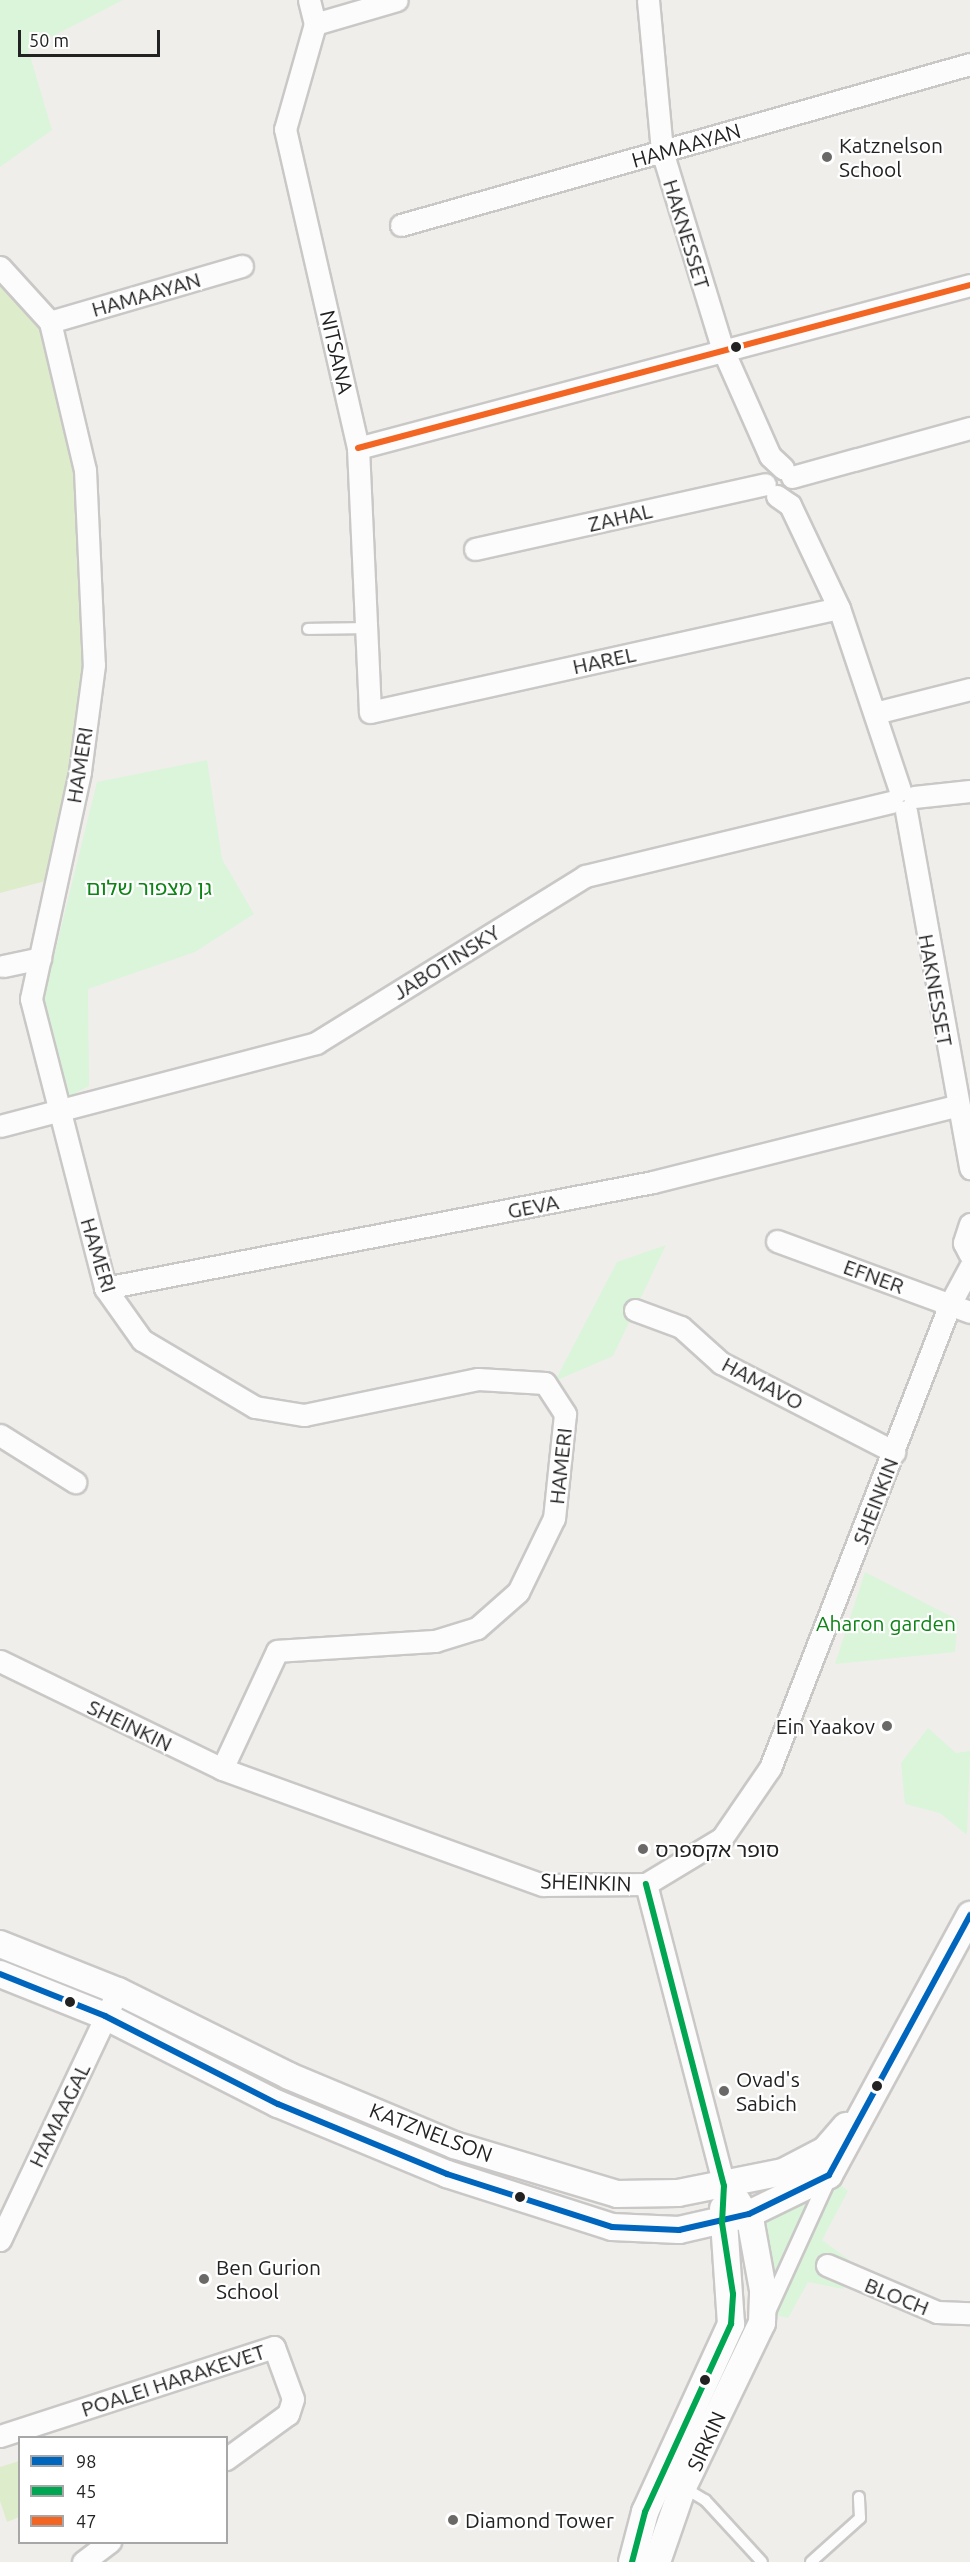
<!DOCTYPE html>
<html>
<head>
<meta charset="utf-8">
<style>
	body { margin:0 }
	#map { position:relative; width:970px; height:2562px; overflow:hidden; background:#f0eeeb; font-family:Ubuntu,"Noto Sans Hebrew",sans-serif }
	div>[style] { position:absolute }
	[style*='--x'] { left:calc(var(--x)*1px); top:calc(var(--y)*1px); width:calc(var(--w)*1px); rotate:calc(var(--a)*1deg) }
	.grass>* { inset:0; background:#ddeccb }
	.park>* { inset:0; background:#daf5da }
	.roads { filter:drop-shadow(2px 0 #c9c8c7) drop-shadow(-2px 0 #c9c8c7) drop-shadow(0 2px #c9c8c7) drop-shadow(0 -2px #c9c8c7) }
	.service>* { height:10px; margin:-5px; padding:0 5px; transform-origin:5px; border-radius:5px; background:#fdfcfc }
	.pedestrian>* { height:15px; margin:-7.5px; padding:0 7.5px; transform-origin:7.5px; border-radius:7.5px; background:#fdfcfc }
	.minor>* { height:21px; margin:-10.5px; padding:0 10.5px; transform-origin:10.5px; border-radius:10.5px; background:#fdfcfc }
	.tertiary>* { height:26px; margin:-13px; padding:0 13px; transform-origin:13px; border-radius:13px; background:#fdfcfc }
	.bus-1>* { height:6px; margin:-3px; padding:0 3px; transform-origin:3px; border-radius:3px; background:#0065bd }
	.bus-2>* { height:6px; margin:-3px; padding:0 3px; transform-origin:3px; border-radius:3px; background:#00a651 }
	.bus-3>* { height:6px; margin:-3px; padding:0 3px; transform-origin:3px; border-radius:3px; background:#f26522 }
	.dots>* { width:16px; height:16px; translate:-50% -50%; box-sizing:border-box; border:3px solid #fff; border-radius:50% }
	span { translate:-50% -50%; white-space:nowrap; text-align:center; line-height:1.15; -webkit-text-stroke:4.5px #fff; paint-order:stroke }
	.street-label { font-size:21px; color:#222 }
	.poi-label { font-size:21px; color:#222 }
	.left { translate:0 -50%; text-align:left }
	.right { translate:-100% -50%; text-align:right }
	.park-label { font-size:21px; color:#0c8416 }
	.legend { position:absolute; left:18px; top:2436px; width:210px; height:108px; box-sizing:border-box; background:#fff; border:2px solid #a7a7a7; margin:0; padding:8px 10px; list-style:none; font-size:18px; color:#222 }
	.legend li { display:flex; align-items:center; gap:12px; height:30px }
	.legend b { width:30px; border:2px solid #a7a7a7 }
	.scale { position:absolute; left:18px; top:30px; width:142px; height:27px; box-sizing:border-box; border:3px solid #222; border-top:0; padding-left:8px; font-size:18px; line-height:21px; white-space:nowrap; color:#222; -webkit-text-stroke:4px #fff; paint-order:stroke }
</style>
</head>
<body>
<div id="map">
	<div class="grass">
		<i style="clip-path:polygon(0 267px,50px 322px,85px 470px,94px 665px,57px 878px,0 893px)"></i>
		<i style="clip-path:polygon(19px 2461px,19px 2517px,7px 2522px,0 2501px,0 2467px)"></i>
	</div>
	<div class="park">
		<i style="clip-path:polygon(0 0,123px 0,28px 49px,52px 130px,0 167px)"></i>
		<i style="clip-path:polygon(207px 760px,222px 859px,254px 914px,195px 952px,88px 989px,89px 1086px,62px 1100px,43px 1001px,97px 782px)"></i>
		<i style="clip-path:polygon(666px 1245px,613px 1356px,555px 1381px,617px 1262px)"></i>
		<i style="clip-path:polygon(865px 1572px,958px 1620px,955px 1652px,835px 1664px)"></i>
		<i style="clip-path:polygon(928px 1728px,956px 1753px,970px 1751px,967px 1835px,940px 1813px,905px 1804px,901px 1763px)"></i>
		<i style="clip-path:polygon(829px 2175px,848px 2191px,822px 2240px,852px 2262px,843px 2289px,808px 2282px,788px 2318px,767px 2313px,749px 2214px)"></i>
	</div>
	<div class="roads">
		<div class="service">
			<i style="--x:308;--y:629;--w:58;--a:-1"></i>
			<i style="--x:683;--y:2487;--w:26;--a:31"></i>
			<i style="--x:705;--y:2500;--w:84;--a:47.4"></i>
			<i style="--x:811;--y:2562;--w:66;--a:-41.9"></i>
			<i style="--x:860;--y:2518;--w:21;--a:-93"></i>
		</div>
		<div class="pedestrian">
			<i style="--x:768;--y:2309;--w:147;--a:-65.5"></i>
		</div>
		<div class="minor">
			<i style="--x:309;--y:0;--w:25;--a:76"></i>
			<i style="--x:315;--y:24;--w:109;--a:105.9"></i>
			<i style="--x:285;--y:129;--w:327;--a:77.1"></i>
			<i style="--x:358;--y:448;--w:264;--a:87.4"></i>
			<i style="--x:370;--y:712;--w:480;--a:-12.5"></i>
			<i style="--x:648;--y:0;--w:152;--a:84.7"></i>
			<i style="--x:662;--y:151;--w:208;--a:73"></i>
			<i style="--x:723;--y:350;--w:116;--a:66.1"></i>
			<i style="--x:770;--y:456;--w:18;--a:43"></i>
			<i style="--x:315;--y:24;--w:85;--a:-16.3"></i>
			<i style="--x:401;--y:225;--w:591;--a:-15.8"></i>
			<i style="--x:0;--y:267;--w:74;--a:47.7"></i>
			<i style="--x:50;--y:322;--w:152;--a:76.7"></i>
			<i style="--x:85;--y:470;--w:195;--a:87.4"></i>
			<i style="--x:94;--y:665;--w:108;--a:97.5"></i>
			<i style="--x:80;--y:772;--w:232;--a:102.2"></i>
			<i style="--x:31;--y:999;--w:298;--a:75.6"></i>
			<i style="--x:105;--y:1288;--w:64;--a:54.6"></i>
			<i style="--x:142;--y:1340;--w:131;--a:30.7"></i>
			<i style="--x:255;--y:1407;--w:50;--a:9.3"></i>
			<i style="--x:304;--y:1415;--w:178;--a:-11.7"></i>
			<i style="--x:478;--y:1379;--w:67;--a:3.4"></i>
			<i style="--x:545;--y:1383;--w:37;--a:57"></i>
			<i style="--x:565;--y:1414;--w:105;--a:96"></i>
			<i style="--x:554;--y:1518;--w:82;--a:115.9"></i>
			<i style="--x:518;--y:1592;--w:55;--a:138.7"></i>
			<i style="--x:477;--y:1628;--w:44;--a:162.8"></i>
			<i style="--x:435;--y:1641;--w:158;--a:176.4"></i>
			<i style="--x:277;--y:1651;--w:130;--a:115"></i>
			<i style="--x:50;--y:322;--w:200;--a:-16.3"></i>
			<i style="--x:358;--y:448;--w:633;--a:-14.91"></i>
			<i style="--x:792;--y:477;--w:185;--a:-15.4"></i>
			<i style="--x:777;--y:496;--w:16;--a:35"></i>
			<i style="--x:790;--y:505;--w:114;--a:64.6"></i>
			<i style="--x:839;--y:608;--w:192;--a:71.5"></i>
			<i style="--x:475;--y:549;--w:297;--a:-12.6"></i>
			<i style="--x:875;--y:713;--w:98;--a:-14.2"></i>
			<i style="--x:914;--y:797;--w:56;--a:-6.1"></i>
			<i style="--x:906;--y:811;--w:363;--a:79.8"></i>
			<i style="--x:3;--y:966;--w:38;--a:-12"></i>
			<i style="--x:0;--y:1126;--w:327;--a:-14.7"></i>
			<i style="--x:316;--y:1043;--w:317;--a:-31.8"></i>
			<i style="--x:585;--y:876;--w:316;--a:-13.6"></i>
			<i style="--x:970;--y:1224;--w:20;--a:108"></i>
			<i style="--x:964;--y:1243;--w:13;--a:63"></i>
			<i style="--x:777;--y:1241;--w:206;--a:20.2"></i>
			<i style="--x:105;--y:1288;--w:558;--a:-10.95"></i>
			<i style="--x:653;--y:1182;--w:312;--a:-14.1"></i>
			<i style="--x:635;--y:1310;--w:49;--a:20.3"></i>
			<i style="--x:681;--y:1327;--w:54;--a:42"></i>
			<i style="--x:721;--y:1363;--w:195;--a:27.2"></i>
			<i style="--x:0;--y:1435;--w:89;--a:32.1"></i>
			<i style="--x:0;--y:1661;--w:247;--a:25.9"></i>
			<i style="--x:222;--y:1769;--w:341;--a:19.9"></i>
			<i style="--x:543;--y:1885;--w:103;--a:-0.6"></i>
			<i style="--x:646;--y:1884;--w:89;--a:-31.2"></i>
			<i style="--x:722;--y:1838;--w:85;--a:-55.6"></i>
			<i style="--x:770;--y:1768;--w:498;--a:-68.8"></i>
			<i style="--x:950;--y:1304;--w:42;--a:-61.6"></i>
			<i style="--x:646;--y:1884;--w:312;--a:75.5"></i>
			<i style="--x:0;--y:2240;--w:262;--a:-64.7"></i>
			<i style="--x:827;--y:2265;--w:120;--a:23.1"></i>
			<i style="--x:937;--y:2312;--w:33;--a:2"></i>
			<i style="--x:0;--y:2436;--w:288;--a:-18"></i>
			<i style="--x:274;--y:2347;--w:55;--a:69.9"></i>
			<i style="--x:293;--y:2399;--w:16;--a:108"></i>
			<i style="--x:288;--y:2414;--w:77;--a:144"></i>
			<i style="--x:83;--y:2562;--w:34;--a:-37"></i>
		</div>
		<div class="tertiary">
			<i style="--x:0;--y:1944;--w:127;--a:21.7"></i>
			<i style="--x:118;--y:1991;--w:191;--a:26.4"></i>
			<i style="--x:289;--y:2076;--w:179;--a:22.7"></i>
			<i style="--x:454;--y:2145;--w:170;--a:16.7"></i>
			<i style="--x:617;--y:2194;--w:61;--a:-0.9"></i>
			<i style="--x:678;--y:2193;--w:107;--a:-11.3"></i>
			<i style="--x:783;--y:2172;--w:47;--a:-27.6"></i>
			<i style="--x:825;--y:2150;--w:32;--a:-49"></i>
			<i style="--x:0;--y:1974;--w:113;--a:21.8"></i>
			<i style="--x:105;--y:2016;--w:194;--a:27"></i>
			<i style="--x:278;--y:2104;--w:183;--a:22.5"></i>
			<i style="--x:447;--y:2174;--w:173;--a:17.8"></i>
			<i style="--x:612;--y:2227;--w:67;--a:2.6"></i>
			<i style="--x:679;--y:2230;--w:72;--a:-12.9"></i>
			<i style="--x:749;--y:2214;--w:89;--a:-26"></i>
			<i style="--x:829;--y:2175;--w:296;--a:-61.5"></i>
			<i style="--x:632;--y:2562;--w:52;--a:-75.4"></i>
			<i style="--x:645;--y:2512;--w:207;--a:-65.4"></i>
			<i style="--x:731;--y:2324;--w:116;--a:-93.9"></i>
			<i style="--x:657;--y:2562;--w:79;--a:-70.9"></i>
			<i style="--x:683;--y:2487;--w:182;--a:-64.3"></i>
			<i style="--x:762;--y:2323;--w:33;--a:-88"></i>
			<i style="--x:763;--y:2290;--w:67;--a:-100.3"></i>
			<i style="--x:751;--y:2224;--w:26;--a:-121"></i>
		</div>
	</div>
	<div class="bus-1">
		<i style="--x:0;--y:1974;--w:113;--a:21.8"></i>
		<i style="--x:105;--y:2016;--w:194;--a:27"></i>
		<i style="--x:278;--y:2104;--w:183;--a:22.5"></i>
		<i style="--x:447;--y:2174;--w:173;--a:17.8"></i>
		<i style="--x:612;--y:2227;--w:67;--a:2.6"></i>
		<i style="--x:679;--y:2230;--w:72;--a:-12.9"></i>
		<i style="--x:749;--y:2214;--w:89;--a:-26"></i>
		<i style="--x:829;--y:2175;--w:296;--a:-61.5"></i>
	</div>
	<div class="bus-2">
		<i style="--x:632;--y:2562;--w:52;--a:-75.4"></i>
		<i style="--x:645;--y:2512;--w:207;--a:-65.4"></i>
		<i style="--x:731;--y:2324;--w:30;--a:-86"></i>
		<i style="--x:733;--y:2294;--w:72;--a:-98.8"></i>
		<i style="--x:722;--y:2223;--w:37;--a:-87"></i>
		<i style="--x:724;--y:2186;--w:312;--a:-104.5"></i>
	</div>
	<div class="bus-3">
		<i style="--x:358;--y:448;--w:633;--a:-14.91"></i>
	</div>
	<div class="dots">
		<i style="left:827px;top:157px;background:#6a6968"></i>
		<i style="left:736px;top:347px;background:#222"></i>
		<i style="left:887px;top:1726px;background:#6a6968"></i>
		<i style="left:643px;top:1849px;background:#6a6968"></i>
		<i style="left:70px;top:2002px;background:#222"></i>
		<i style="left:877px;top:2086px;background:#222"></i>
		<i style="left:724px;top:2091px;background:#6a6968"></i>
		<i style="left:520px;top:2197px;background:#222"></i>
		<i style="left:204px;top:2279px;background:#6a6968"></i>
		<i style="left:705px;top:2380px;background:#222"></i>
		<i style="left:453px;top:2520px;background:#6a6968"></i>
	</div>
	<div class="street-label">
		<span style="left:686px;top:145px;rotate:-16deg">HAMAAYAN</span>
		<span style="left:687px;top:234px;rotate:73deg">HAKNESSET</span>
		<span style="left:146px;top:294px;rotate:-16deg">HAMAAYAN</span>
		<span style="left:337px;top:352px;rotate:77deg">NITSANA</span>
		<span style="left:620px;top:517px;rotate:-13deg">ZAHAL</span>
		<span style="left:604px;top:660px;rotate:-12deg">HAREL</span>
		<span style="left:79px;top:765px;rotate:-81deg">HAMERI</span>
		<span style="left:446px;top:962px;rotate:-32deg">JABOTINSKY</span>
		<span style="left:936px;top:990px;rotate:80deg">HAKNESSET</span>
		<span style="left:533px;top:1206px;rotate:-11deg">GEVA</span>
		<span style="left:99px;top:1255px;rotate:73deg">HAMERI</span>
		<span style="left:874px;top:1276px;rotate:20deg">EFNER</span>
		<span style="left:763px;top:1383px;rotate:28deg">HAMAVO</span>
		<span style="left:560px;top:1466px;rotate:-84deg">HAMERI</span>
		<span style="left:875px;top:1501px;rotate:-69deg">SHEINKIN</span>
		<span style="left:130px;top:1725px;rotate:26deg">SHEINKIN</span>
		<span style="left:586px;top:1882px;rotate:2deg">SHEINKIN</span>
		<span style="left:59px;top:2115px;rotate:-64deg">HAMAAGAL</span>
		<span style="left:431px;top:2132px;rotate:21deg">KATZNELSON</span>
		<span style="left:897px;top:2296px;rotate:22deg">BLOCH</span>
		<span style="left:173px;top:2380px;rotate:-18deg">POALEI HARAKEVET</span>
		<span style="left:706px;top:2441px;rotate:-65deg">SIRKIN</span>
	</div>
	<div class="poi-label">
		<span class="left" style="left:839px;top:157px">Katznelson<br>School</span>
		<span class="right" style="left:875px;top:1726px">Ein Yaakov</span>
		<span class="left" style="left:655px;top:1849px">סופר אקספרס</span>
		<span class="left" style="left:736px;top:2091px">Ovad's<br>Sabich</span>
		<span class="left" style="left:216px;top:2279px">Ben Gurion<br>School</span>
		<span class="left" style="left:465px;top:2520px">Diamond Tower</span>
	</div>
	<div class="park-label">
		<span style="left:149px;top:887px">גן מצפור שלום</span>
		<span style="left:886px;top:1623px">Aharon garden</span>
	</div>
	<ul class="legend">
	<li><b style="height:8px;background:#0065bd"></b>98</li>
	<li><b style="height:8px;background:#00a651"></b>45</li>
	<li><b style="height:8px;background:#f26522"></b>47</li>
	</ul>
	<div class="scale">50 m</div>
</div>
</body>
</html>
